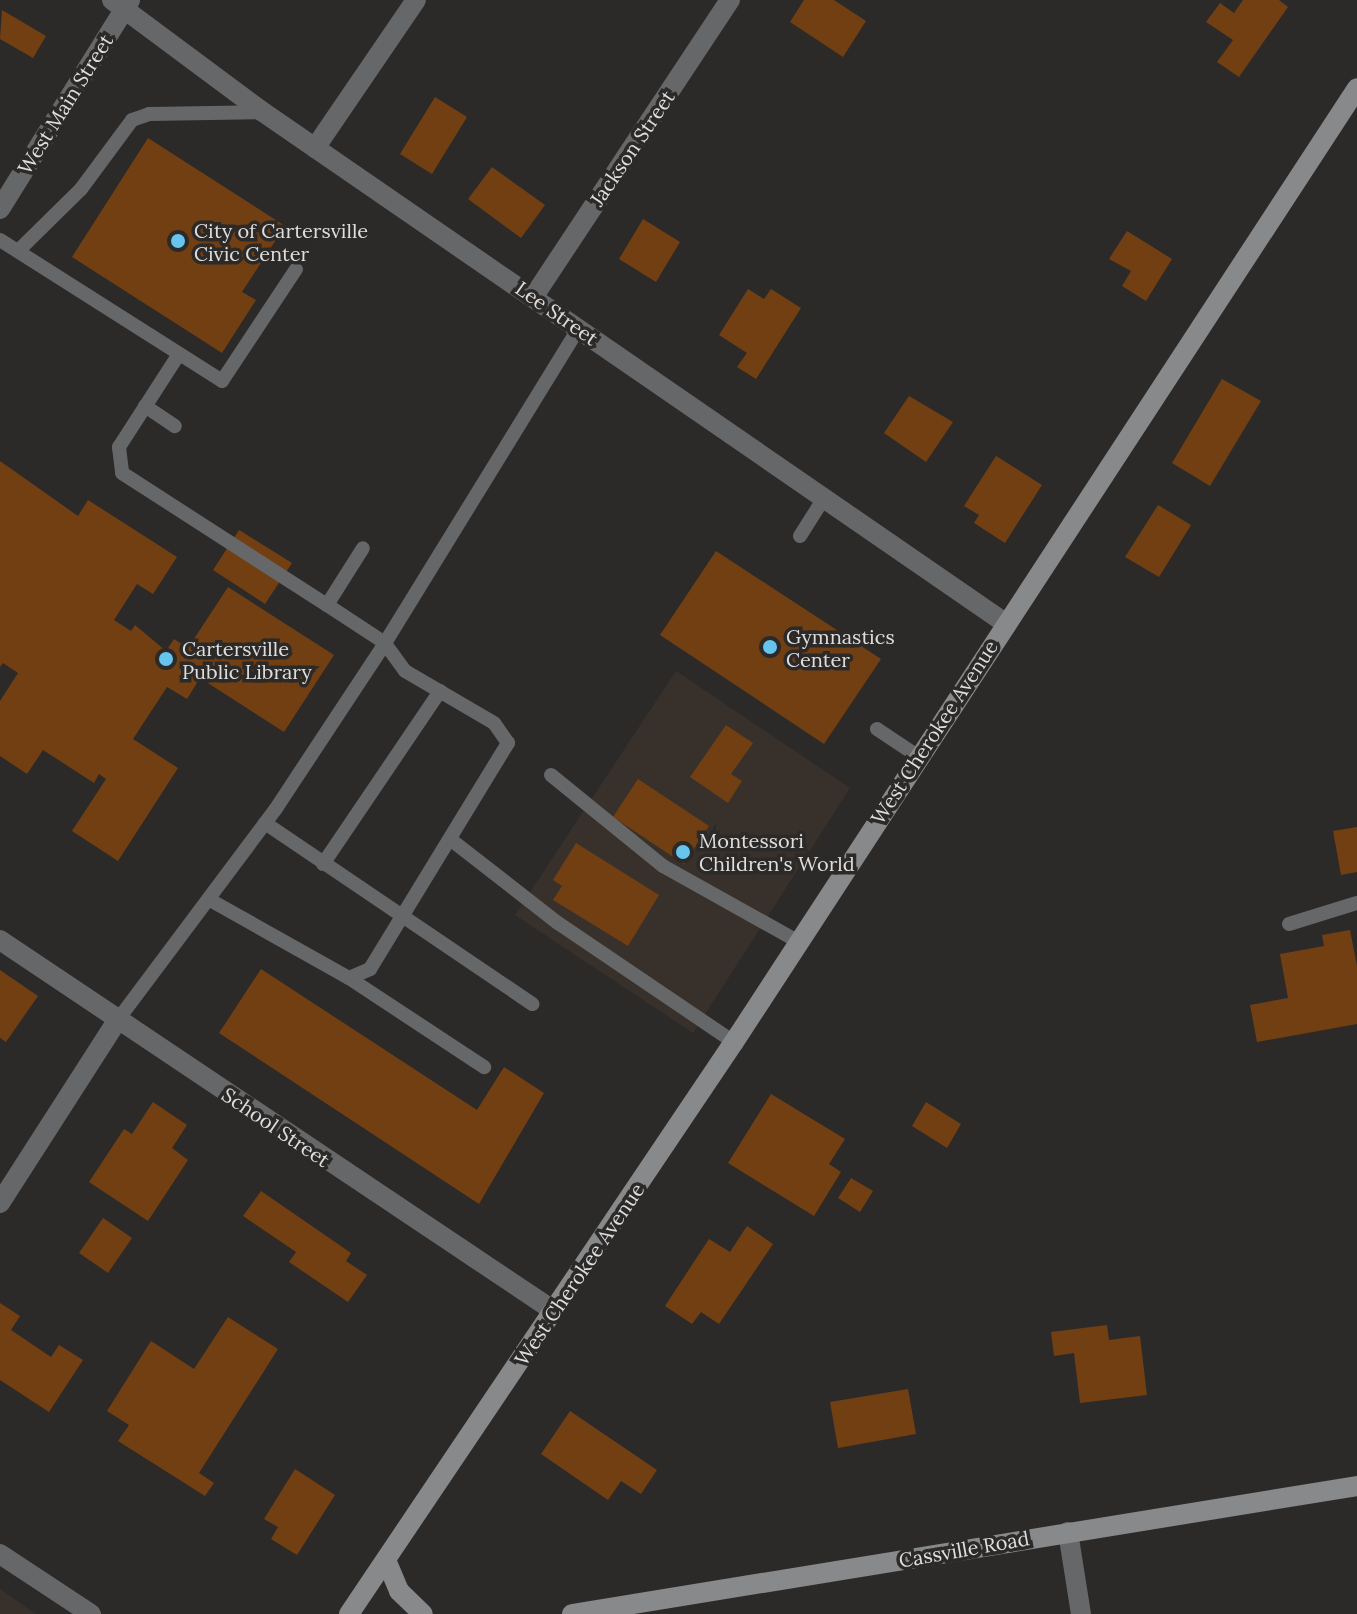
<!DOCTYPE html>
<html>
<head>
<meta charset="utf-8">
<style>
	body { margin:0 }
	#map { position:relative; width:1357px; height:1614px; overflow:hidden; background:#2c2a28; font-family:Lora,serif }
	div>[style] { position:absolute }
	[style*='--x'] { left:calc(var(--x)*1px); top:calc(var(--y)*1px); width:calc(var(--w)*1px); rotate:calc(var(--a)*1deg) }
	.built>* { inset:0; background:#38312b }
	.building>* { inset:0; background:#713f12 }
	.service>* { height:14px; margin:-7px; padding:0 7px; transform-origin:7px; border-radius:7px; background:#666768 }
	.minor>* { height:20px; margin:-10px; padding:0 10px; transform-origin:10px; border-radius:10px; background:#666768 }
	.secondary>* { height:20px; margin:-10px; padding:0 10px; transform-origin:10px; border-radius:10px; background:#87898a }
	.dots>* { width:22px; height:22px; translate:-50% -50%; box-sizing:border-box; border:4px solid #2c2a28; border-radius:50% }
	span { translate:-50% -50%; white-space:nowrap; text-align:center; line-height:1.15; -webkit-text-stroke:7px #2c2a28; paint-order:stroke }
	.street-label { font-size:20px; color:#dfdedd }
	.poi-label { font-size:20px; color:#dfdedd }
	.left { translate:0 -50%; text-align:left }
</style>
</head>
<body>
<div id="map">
	<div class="built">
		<i style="clip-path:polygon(676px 671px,850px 788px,693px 1033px,515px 915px)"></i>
		<i style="clip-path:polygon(0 1589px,36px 1614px,0 1614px)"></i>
	</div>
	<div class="building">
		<i style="clip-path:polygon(804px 0,834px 0,866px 21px,843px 57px,790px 22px)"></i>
		<i style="clip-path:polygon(1243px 0,1279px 0,1288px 7px,1239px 77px,1217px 62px,1233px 40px,1206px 22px,1220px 3px,1234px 13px)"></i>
		<i style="clip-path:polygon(2px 10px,46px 36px,33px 58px,0 39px)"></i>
		<i style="clip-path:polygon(435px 97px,467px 117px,432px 174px,400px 154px)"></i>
		<i style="clip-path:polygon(148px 138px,285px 226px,242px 292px,256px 300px,222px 353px,72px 257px)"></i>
		<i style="clip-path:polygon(492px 167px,545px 205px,521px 238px,468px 199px)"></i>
		<i style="clip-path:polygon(643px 219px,680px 242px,656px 282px,619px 259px)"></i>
		<i style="clip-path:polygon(1127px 231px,1172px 259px,1146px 301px,1122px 286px,1131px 271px,1109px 259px)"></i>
		<i style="clip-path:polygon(748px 289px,764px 299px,771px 289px,801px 308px,756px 379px,737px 367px,747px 353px,719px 335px)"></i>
		<i style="clip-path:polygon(1222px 379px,1261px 401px,1210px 486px,1172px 463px)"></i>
		<i style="clip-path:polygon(909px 396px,953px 422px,926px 462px,884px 433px)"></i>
		<i style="clip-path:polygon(996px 456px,1042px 485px,1005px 543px,974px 523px,979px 515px,964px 506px)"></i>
		<i style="clip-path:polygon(0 461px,78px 516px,88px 500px,177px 557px,153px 594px,137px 584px,114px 620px,131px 631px,135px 625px,166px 651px,174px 639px,188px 648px,228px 587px,334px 655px,284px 732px,200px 678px,187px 699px,167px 687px,133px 739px,178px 768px,118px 861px,72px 831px,106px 779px,99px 774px,94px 783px,43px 750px,27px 774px,0 756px,0 701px,18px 673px,3px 663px,0 667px)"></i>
		<i style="clip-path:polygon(1158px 505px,1191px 525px,1159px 577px,1125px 557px)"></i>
		<i style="clip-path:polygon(239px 530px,292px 563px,265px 604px,213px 570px)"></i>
		<i style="clip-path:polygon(716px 551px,881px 659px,824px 744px,660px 635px)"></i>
		<i style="clip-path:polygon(726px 725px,753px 743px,731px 774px,742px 781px,728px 803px,690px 777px)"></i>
		<i style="clip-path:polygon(638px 779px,709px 826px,684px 864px,613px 817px)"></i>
		<i style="clip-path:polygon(1357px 827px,1357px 872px,1341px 875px,1333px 831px)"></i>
		<i style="clip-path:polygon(576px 843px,659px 895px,628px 946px,553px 900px,562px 886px,553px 880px)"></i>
		<i style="clip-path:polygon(1350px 930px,1357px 966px,1357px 1024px,1257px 1042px,1250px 1005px,1288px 998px,1280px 954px,1324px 946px,1322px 935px)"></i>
		<i style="clip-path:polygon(261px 969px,477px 1110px,504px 1067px,544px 1093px,479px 1204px,219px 1033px)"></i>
		<i style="clip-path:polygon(0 970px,38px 996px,6px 1042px,0 1038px)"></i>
		<i style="clip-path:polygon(771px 1094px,845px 1139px,829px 1164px,841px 1172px,814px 1216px,728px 1163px)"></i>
		<i style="clip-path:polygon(153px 1102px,187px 1125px,172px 1148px,188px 1160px,148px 1221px,89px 1182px,124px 1129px,132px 1134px)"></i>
		<i style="clip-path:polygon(926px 1102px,961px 1124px,947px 1148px,912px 1126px)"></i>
		<i style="clip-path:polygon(851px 1178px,873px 1191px,860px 1212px,838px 1198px)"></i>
		<i style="clip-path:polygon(261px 1191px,351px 1253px,346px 1261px,367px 1275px,348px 1302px,289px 1262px,296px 1252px,243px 1216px)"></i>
		<i style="clip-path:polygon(103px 1218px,132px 1238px,108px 1273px,79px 1253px)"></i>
		<i style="clip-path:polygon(747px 1226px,773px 1244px,719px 1324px,701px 1312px,692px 1324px,665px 1306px,709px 1239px,730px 1252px)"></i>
		<i style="clip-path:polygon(0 1303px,20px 1316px,11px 1330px,51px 1357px,59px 1345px,83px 1360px,49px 1412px,0 1380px)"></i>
		<i style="clip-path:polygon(228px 1317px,278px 1349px,199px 1473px,214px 1483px,205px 1496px,118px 1441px,129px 1425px,107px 1411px,151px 1341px,194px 1369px)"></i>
		<i style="clip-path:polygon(1107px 1325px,1109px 1340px,1140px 1336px,1147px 1395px,1080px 1403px,1074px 1353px,1054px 1356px,1051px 1332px)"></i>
		<i style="clip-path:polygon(908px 1389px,916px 1434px,838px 1448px,830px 1402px)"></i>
		<i style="clip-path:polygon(570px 1411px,657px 1470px,641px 1494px,621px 1481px,608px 1500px,541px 1454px)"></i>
		<i style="clip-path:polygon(295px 1469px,335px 1495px,297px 1555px,271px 1539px,278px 1527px,264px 1519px)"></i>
	</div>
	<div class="service">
		<i style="--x:0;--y:240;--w:263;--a:32.4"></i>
		<i style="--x:222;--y:381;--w:134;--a:-56.5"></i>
		<i style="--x:18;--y:251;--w:88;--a:-44.5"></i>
		<i style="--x:81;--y:189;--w:86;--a:-53.5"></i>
		<i style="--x:132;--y:120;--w:18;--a:-19"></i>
		<i style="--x:149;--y:114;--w:114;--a:-1"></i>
		<i style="--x:179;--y:354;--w:111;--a:122.8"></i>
		<i style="--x:119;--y:447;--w:26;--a:83"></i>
		<i style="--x:122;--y:473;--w:244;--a:32.8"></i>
		<i style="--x:145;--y:406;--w:36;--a:34"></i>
		<i style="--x:800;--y:536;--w:45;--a:-57.7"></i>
		<i style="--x:877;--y:729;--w:50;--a:33.7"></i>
		<i style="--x:551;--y:775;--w:144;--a:39.1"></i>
		<i style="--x:663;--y:866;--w:156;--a:29.2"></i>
		<i style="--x:265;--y:823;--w:323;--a:34.1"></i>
		<i style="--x:450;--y:839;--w:137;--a:37.9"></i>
		<i style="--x:558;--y:923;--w:212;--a:34.1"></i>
		<i style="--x:323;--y:864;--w:209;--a:-55.9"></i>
		<i style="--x:210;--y:900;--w:159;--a:29.3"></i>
		<i style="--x:349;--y:978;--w:23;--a:-23"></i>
		<i style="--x:370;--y:969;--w:265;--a:-58.6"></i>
		<i style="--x:508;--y:743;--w:24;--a:-125"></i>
		<i style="--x:494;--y:723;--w:103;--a:-149.7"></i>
		<i style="--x:405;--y:671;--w:34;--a:-126"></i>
		<i style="--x:385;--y:643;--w:69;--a:-146.8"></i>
		<i style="--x:327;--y:605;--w:67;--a:-57.7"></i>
		<i style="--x:1289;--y:924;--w:71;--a:-17.2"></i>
		<i style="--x:349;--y:978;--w:162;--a:33.4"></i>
		<i style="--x:117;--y:1021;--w:264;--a:-53.2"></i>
		<i style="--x:275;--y:810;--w:200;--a:-56.6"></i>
		<i style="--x:385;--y:643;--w:370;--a:-58.4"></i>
	</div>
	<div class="minor">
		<i style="--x:112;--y:0;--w:188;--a:36.6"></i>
		<i style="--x:263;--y:112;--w:901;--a:34.55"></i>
		<i style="--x:315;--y:148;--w:179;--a:-55.7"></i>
		<i style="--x:0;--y:209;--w:246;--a:-58.1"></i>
		<i style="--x:534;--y:296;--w:355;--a:-56.5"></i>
		<i style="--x:0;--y:940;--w:667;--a:33.81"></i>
		<i style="--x:0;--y:1203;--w:216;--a:-57.3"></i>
		<i style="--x:1068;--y:1532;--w:83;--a:81"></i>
		<i style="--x:0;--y:1554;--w:109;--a:33.4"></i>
	</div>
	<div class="secondary">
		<i style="--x:386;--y:1560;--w:34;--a:67"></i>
		<i style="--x:399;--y:1591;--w:33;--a:44"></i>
		<i style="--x:349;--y:1614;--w:689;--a:-56.06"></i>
		<i style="--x:734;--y:1042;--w:1139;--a:-56.85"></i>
		<i style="--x:572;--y:1614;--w:795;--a:-9.26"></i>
	</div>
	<div class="dots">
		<i style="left:178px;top:241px;background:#66c4ef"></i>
		<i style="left:770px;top:647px;background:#66c4ef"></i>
		<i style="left:166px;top:659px;background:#66c4ef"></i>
		<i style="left:683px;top:852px;background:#66c4ef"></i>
	</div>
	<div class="street-label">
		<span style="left:65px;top:104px;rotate:-58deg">West Main Street</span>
		<span style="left:632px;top:148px;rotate:-56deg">Jackson Street</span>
		<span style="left:557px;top:313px;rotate:35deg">Lee Street</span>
		<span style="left:934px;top:732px;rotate:-57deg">West Cherokee Avenue</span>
		<span style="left:276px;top:1127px;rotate:34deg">School Street</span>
		<span style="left:579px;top:1274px;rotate:-56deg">West Cherokee Avenue</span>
		<span style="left:964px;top:1549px;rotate:-10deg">Cassville Road</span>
	</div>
	<div class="poi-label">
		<span class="left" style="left:194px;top:242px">City of Cartersville<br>Civic Center</span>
		<span class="left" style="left:786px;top:648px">Gymnastics<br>Center</span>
		<span class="left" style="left:182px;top:660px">Cartersville<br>Public Library</span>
		<span class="left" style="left:699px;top:852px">Montessori<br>Children's World</span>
	</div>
</div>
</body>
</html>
